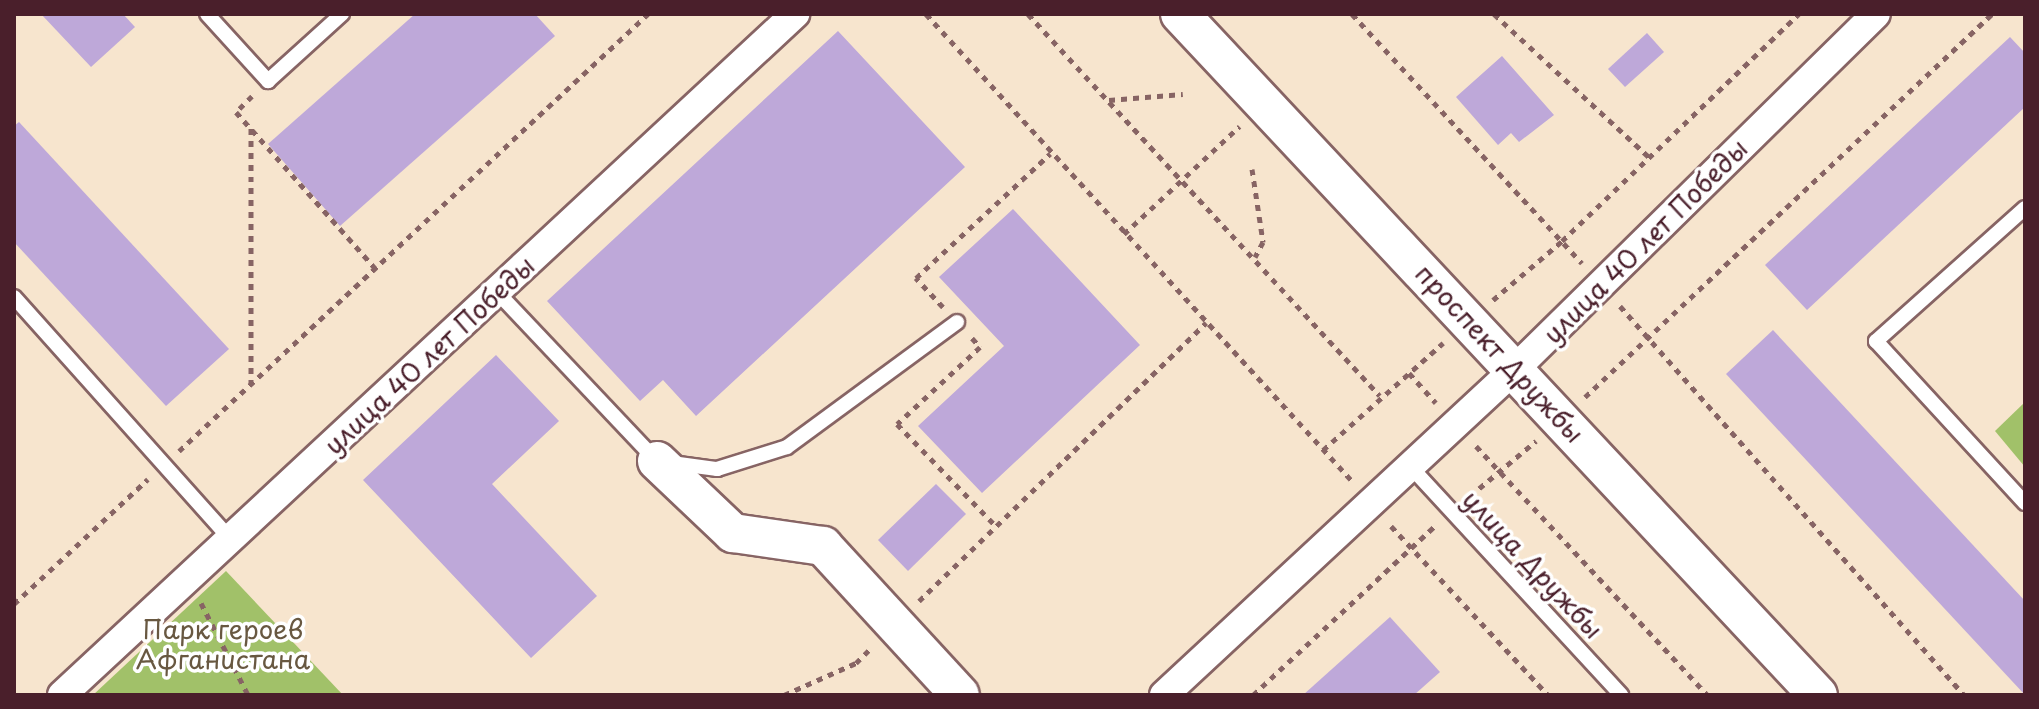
<!DOCTYPE html>
<html>
<head>
<meta charset="utf-8">
<style>
	body { margin:0 }
	#map { position:relative; width:2039px; height:709px; overflow:hidden; background:#f7e5ce; font-family:"Playpen Sans",sans-serif }
	div>[style] { position:absolute }
	[style*='--x'] { left:calc(var(--x)*1px); top:calc(var(--y)*1px); width:calc(var(--w)*1px); rotate:calc(var(--a)*1deg) }
	.green>* { inset:0; background:#a1c169 }
	.building>* { inset:0; background:#bea8d9 }
	.path>* { height:5px; margin-top:-2.5px; transform-origin:0; background:repeating-linear-gradient(90deg,#876464 0 6px,transparent 0 12px) }
	.roads { filter:drop-shadow(2px 0 #876464) drop-shadow(-2px 0 #876464) drop-shadow(0 2px #876464) drop-shadow(0 -2px #876464) }
	.lane>* { height:14px; margin:-7px; padding:0 7px; transform-origin:7px; border-radius:7px; background:#fff }
	.street>* { height:28px; margin:-14px; padding:0 14px; transform-origin:14px; border-radius:14px; background:#fff }
	.secondary>* { height:38px; margin:-19px; padding:0 19px; transform-origin:19px; border-radius:19px; background:#fff }
	span { translate:-50% -50%; white-space:nowrap; text-align:center; line-height:1.15; -webkit-text-stroke:7px #fff; paint-order:stroke }
	.street-label { font-size:26px; color:#4a1f2b }
	.park-label { font-size:26px; color:#685841 }
	.frame { position:absolute; inset:0; border:16px solid #4a1f2b; pointer-events:none }
</style>
</head>
<body>
<div id="map">
	<div class="green">
		<i style="clip-path:polygon(2025px 402px,2025px 467px,1995px 431px)"></i>
		<i style="clip-path:polygon(226px 571px,343px 695px,93px 695px)"></i>
	</div>
	<div class="building">
		<i style="clip-path:polygon(41px 14px,123px 14px,135px 27px,91px 67px)"></i>
		<i style="clip-path:polygon(415px 14px,535px 14px,555px 36px,340px 226px,268px 144px)"></i>
		<i style="clip-path:polygon(838px 31px,965px 167px,696px 416px,663px 380px,640px 401px,547px 301px)"></i>
		<i style="clip-path:polygon(1647px 33px,1664px 52px,1625px 87px,1608px 69px)"></i>
		<i style="clip-path:polygon(2010px 37px,2025px 53px,2025px 107px,1807px 310px,1765px 265px)"></i>
		<i style="clip-path:polygon(1502px 56px,1554px 115px,1519px 142px,1511px 133px,1498px 145px,1456px 97px)"></i>
		<i style="clip-path:polygon(19px 122px,229px 349px,166px 406px,14px 242px,14px 126px)"></i>
		<i style="clip-path:polygon(1013px 209px,1140px 345px,982px 493px,918px 426px,1004px 346px,939px 277px)"></i>
		<i style="clip-path:polygon(1773px 330px,2025px 601px,2025px 695px,1726px 374px)"></i>
		<i style="clip-path:polygon(496px 355px,559px 421px,492px 484px,597px 596px,531px 658px,363px 480px)"></i>
		<i style="clip-path:polygon(936px 484px,966px 514px,908px 571px,878px 540px)"></i>
		<i style="clip-path:polygon(1390px 617px,1440px 672px,1414px 695px,1303px 695px)"></i>
	</div>
	<div class="path">
		<i style="--x:926;--y:14;--w:634;--a:47.62"></i>
		<i style="--x:1028;--y:14;--w:519;--a:47.34"></i>
		<i style="--x:1352;--y:14;--w:339;--a:47.3"></i>
		<i style="--x:1494;--y:14;--w:211;--a:42.7"></i>
		<i style="--x:252;--y:96;--w:23;--a:135"></i>
		<i style="--x:236;--y:112;--w:209;--a:48.3"></i>
		<i style="--x:1109;--y:100;--w:74;--a:-4.6"></i>
		<i style="--x:251;--y:128;--w:255;--a:90"></i>
		<i style="--x:1252;--y:169;--w:74;--a:81.4"></i>
		<i style="--x:1263;--y:242;--w:17;--a:118"></i>
		<i style="--x:1124;--y:234;--w:158;--a:-43"></i>
		<i style="--x:1493;--y:300;--w:91;--a:-40.5"></i>
		<i style="--x:1562;--y:241;--w:328;--a:-43.8"></i>
		<i style="--x:1620;--y:306;--w:519;--a:48.51"></i>
		<i style="--x:943;--y:307;--w:40;--a:-133"></i>
		<i style="--x:916;--y:278;--w:183;--a:-42.8"></i>
		<i style="--x:972;--y:338;--w:12;--a:48"></i>
		<i style="--x:980;--y:347;--w:113;--a:137.1"></i>
		<i style="--x:897;--y:424;--w:141;--a:45.9"></i>
		<i style="--x:1409;--y:373;--w:40;--a:48"></i>
		<i style="--x:1585;--y:397;--w:559;--a:-43.26"></i>
		<i style="--x:1476;--y:446;--w:340;--a:47.1"></i>
		<i style="--x:1323;--y:450;--w:161;--a:-41.7"></i>
		<i style="--x:179;--y:451;--w:641;--a:-42.98"></i>
		<i style="--x:1470;--y:496;--w:86;--a:-39.8"></i>
		<i style="--x:1391;--y:526;--w:231;--a:47.1"></i>
		<i style="--x:919;--y:601;--w:400;--a:-44.1"></i>
		<i style="--x:201;--y:603;--w:103;--a:62.9"></i>
		<i style="--x:14;--y:604;--w:183;--a:-43"></i>
		<i style="--x:784;--y:695;--w:79;--a:-24"></i>
		<i style="--x:856;--y:663;--w:23;--a:-45"></i>
		<i style="--x:1253;--y:695;--w:248;--a:-42.9"></i>
	</div>
	<div class="roads">
		<div class="lane">
			<i style="--x:207;--y:14;--w:91;--a:47.7"></i>
			<i style="--x:268;--y:81;--w:100;--a:-42.2"></i>
			<i style="--x:2025;--y:208;--w:200;--a:138.2"></i>
			<i style="--x:1876;--y:341;--w:220;--a:47.4"></i>
			<i style="--x:497;--y:292;--w:233;--a:46.6"></i>
			<i style="--x:657;--y:461;--w:61;--a:7.6"></i>
			<i style="--x:717;--y:469;--w:73;--a:-17.4"></i>
			<i style="--x:787;--y:447;--w:211;--a:-36.3"></i>
			<i style="--x:14;--y:297;--w:326;--a:48.2"></i>
			<i style="--x:1409;--y:465;--w:313;--a:47.3"></i>
		</div>
		<div class="street">
			<i style="--x:62;--y:695;--w:1001;--a:-42.89"></i>
			<i style="--x:1164;--y:695;--w:479;--a:-42.9"></i>
			<i style="--x:1515;--y:369;--w:506;--a:-44.52"></i>
		</div>
		<div class="secondary">
			<i style="--x:1180;--y:14;--w:933;--a:46.87"></i>
			<i style="--x:657;--y:461;--w:105;--a:43.5"></i>
			<i style="--x:733;--y:533;--w:91;--a:8.2"></i>
			<i style="--x:823;--y:546;--w:202;--a:47.4"></i>
		</div>
	</div>
	<div class="street-label">
		<span style="left:1645px;top:241px;rotate:-45deg">улица 40 лет Победы</span>
		<span style="left:1500px;top:353px;rotate:47deg">проспект Дружбы</span>
		<span style="left:429px;top:355px;rotate:-43deg">улица 40 лет Победы</span>
		<span style="left:1533px;top:564px;rotate:47deg">улица Дружбы</span>
	</div>
	<div class="park-label">
		<span style="left:223px;top:644px">Парк героев<br>Афганистана</span>
	</div>
	<div class="frame"></div>
</div>
</body>
</html>
